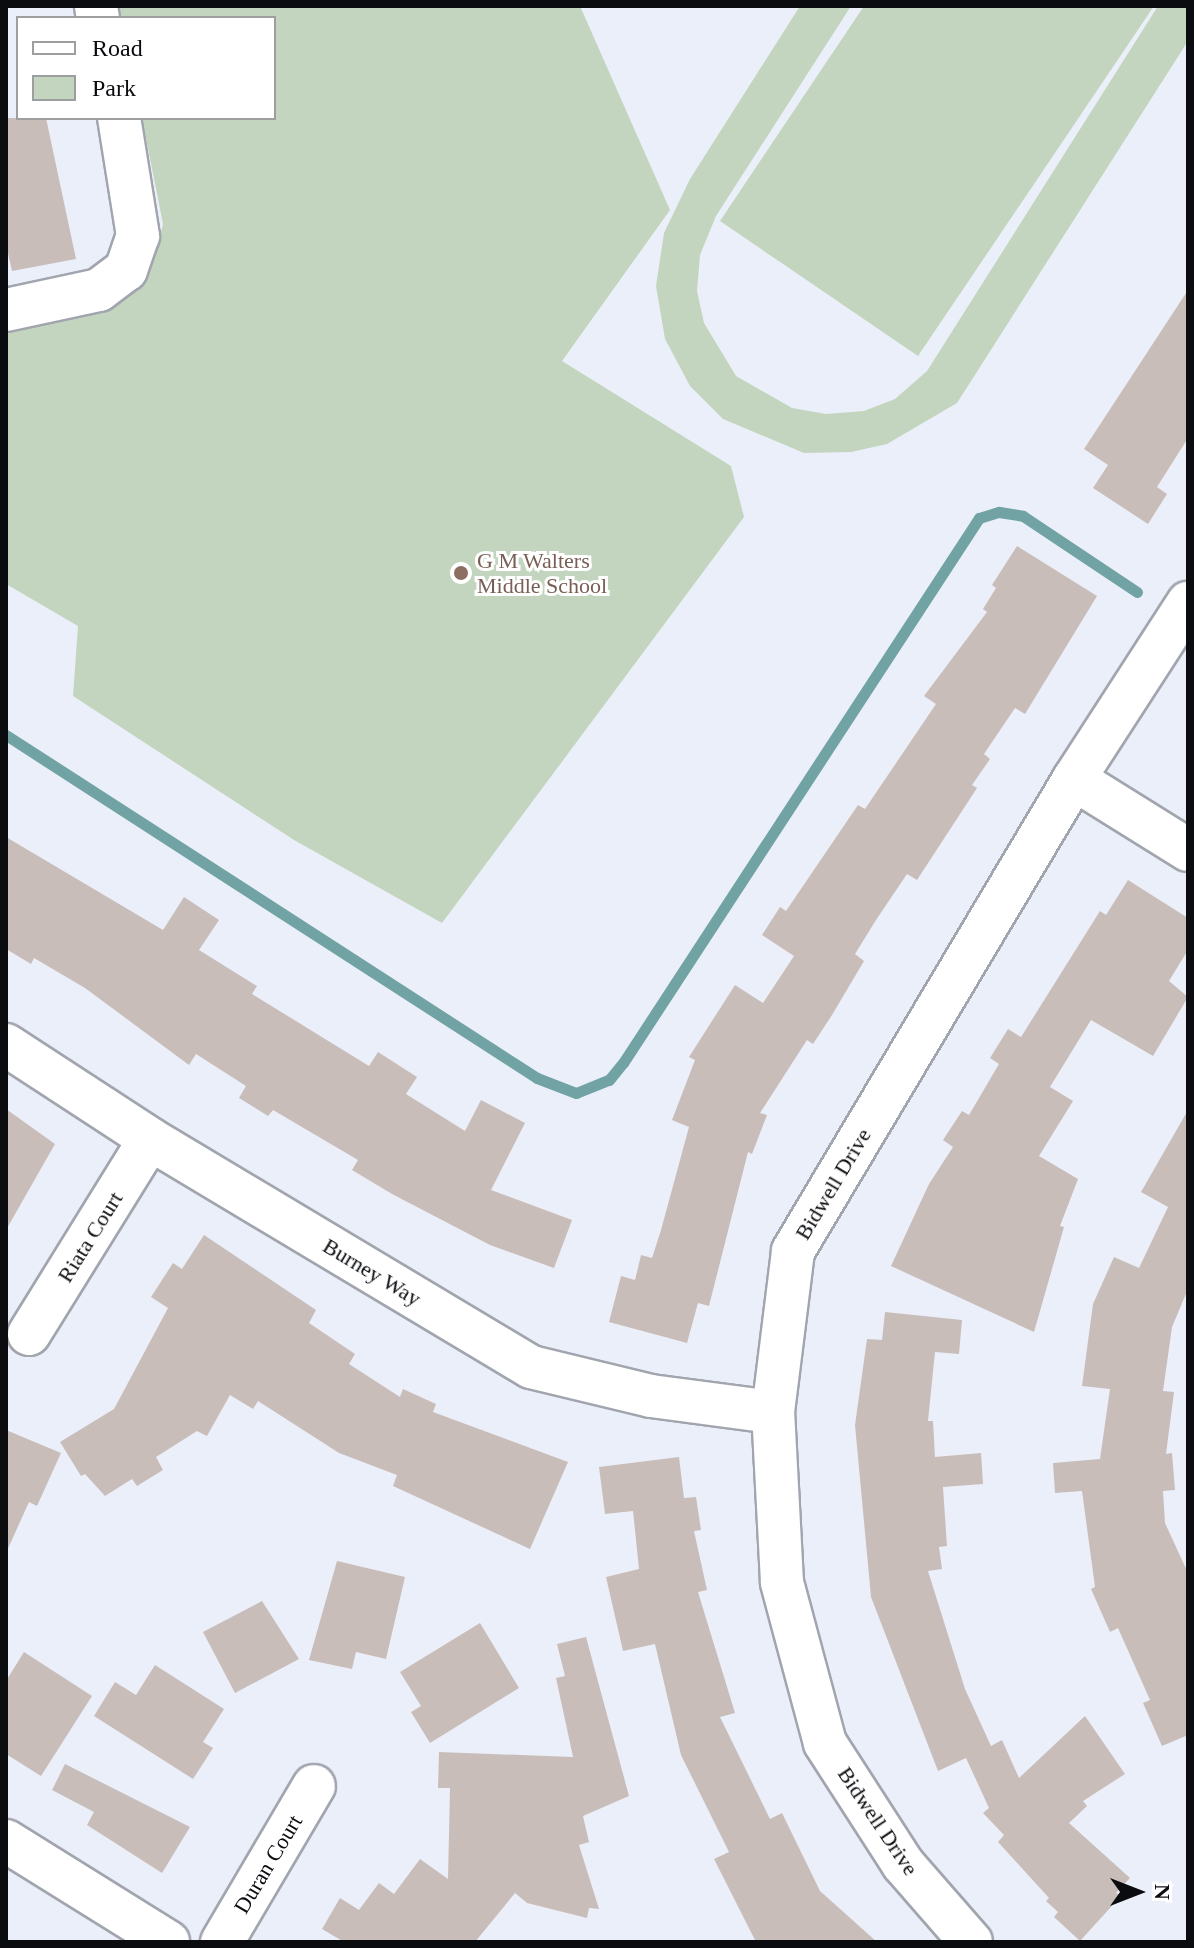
<!DOCTYPE html>
<html>
<head>
<meta charset="utf-8">
<style>
	body { margin:0 }
	#map { position:relative; width:1194px; height:1948px; overflow:hidden; background:#ebeff9; font-family:"Times New Roman",serif }
	div>[style] { position:absolute }
	[style*='--x'] { left:calc(var(--x)*1px); top:calc(var(--y)*1px); width:calc(var(--w)*1px); rotate:calc(var(--a)*1deg) }
	.green>* { inset:0; background:#c3d5be }
	.stream>* { height:11px; margin:-5.5px; padding:0 5.5px; transform-origin:5.5px; border-radius:5.5px; background:#72a3a4 }
	.building>* { inset:0; background:#c9bdba }
	.roads { filter:drop-shadow(2px 0 #a1a5ae) drop-shadow(-2px 0 #a1a5ae) drop-shadow(0 2px #a1a5ae) drop-shadow(0 -2px #a1a5ae) }
	.minor>* { height:42px; margin:-21px; padding:0 21px; transform-origin:21px; border-radius:21px; background:#fff }
	.dots>* { width:22px; height:22px; translate:-50% -50%; box-sizing:border-box; border:4px solid #fff; border-radius:50% }
	span { translate:-50% -50%; white-space:nowrap; text-align:center; line-height:1.15; -webkit-text-stroke:6px #fff; paint-order:stroke }
	.education-label { font-size:22px; color:#785e54 }
	.left { translate:0 -50%; text-align:left }
	.street-label { font-size:22px; color:#0a0c0f }
	.frame { position:absolute; inset:0; border:8px solid #0a0c0f; pointer-events:none }
	.legend { position:absolute; left:16px; top:16px; width:260px; height:104px; box-sizing:border-box; background:#fff; border:2px solid #9d9e9f; margin:0; padding:10px 14px; list-style:none; font-size:24px; color:#0a0c0f }
	.legend li { display:flex; align-items:center; gap:16px; height:40px }
	.legend b { width:40px; border:2px solid #9d9e9f }
	.north { position:absolute; left:1098px; top:1852px; width:80px; height:80px; -webkit-text-stroke:6px #fff; paint-order:stroke; rotate:90deg; font-size:22px; font-weight:700; line-height:32px; text-align:center; color:#0a0c0f }
	.north::after { content:''; display:block; margin:auto; width:28px; height:36px; background:#0a0c0f; clip-path:polygon(50% 0,100% 100%,50% 72%,0 100%) }
</style>
</head>
<body>
<div id="map">
	<div class="green">
		<i style="clip-path:polygon(119px 6px,580px 6px,670px 210px,562px 361px,731px 466px,744px 517px,442px 923px,294px 840px,73px 696px,78px 626px,6px 584px,6px 333px,105px 311px,139px 285px,154px 259px,163px 224px,142px 118px,274px 118px,274px 18px,121px 18px)"></i>
		<i style="clip-path:polygon(800px 6px,851px 6px,716px 216px,700px 255px,697px 291px,704px 323px,736px 376px,792px 408px,826px 414px,864px 411px,895px 399px,927px 371px,1158px 6px,1188px 6px,1188px 41px,957px 403px,887px 444px,851px 452px,804px 453px,723px 419px,690px 386px,665px 339px,656px 286px,664px 233px,690px 179px)"></i>
		<i style="clip-path:polygon(864px 6px,1154px 6px,918px 356px,720px 221px)"></i>
	</div>
	<div class="stream">
		<i style="--x:6;--y:735;--w:632;--a:32.86"></i>
		<i style="--x:537;--y:1078;--w:42;--a:21"></i>
		<i style="--x:576;--y:1093;--w:35;--a:-22"></i>
		<i style="--x:609;--y:1080;--w:22;--a:-51"></i>
		<i style="--x:623;--y:1063;--w:651;--a:-56.85"></i>
		<i style="--x:979;--y:518;--w:21;--a:-17"></i>
		<i style="--x:999;--y:512;--w:24;--a:9"></i>
		<i style="--x:1023;--y:516;--w:137;--a:33.7"></i>
	</div>
	<div class="building">
		<i style="clip-path:polygon(6px 118px,46px 118px,76px 259px,12px 271px,6px 244px)"></i>
		<i style="clip-path:polygon(1188px 290px,1188px 438px,1157px 487px,1167px 494px,1148px 524px,1093px 488px,1108px 465px,1084px 449px)"></i>
		<i style="clip-path:polygon(1017px 546px,1097px 596px,1025px 714px,1015px 708px,984px 754px,990px 759px,972px 785px,977px 788px,917px 880px,907px 874px,876px 920px,855px 954px,864px 961px,832px 1015px,813px 1044px,807px 1040px,760px 1113px,767px 1115px,752px 1154px,748px 1152px,709px 1306px,698px 1303px,687px 1343px,609px 1322px,621px 1276px,635px 1280px,641px 1255px,652px 1258px,661px 1230px,689px 1127px,672px 1120px,695px 1060px,689px 1057px,735px 985px,763px 1003px,794px 956px,762px 935px,780px 907px,786px 911px,858px 805px,865px 809px,936px 704px,924px 696px,987px 612px,983px 609px,996px 588px,992px 585px)"></i>
		<i style="clip-path:polygon(6px 837px,163px 930px,184px 897px,219px 920px,199px 950px,257px 986px,252px 994px,369px 1066px,378px 1052px,417px 1077px,406px 1094px,465px 1131px,481px 1100px,525px 1123px,491px 1190px,572px 1220px,554px 1268px,490px 1245px,392px 1194px,352px 1170px,358px 1160px,273px 1110px,268px 1116px,239px 1098px,246px 1086px,196px 1054px,189px 1065px,85px 988px,34px 958px,31px 964px,6px 949px)"></i>
		<i style="clip-path:polygon(1128px 880px,1188px 918px,1188px 950px,1169px 981px,1188px 997px,1153px 1056px,1091px 1020px,1050px 1087px,1073px 1101px,1039px 1156px,1078px 1179px,1060px 1226px,1064px 1227px,1034px 1332px,891px 1266px,929px 1184px,953px 1147px,943px 1140px,962px 1111px,969px 1115px,999px 1064px,990px 1058px,1008px 1029px,1021px 1037px,1100px 911px,1106px 915px)"></i>
		<i style="clip-path:polygon(6px 1109px,55px 1144px,6px 1230px)"></i>
		<i style="clip-path:polygon(1188px 1110px,1188px 1289px,1172px 1327px,1163px 1391px,1174px 1392px,1166px 1454px,1172px 1453px,1175px 1490px,1163px 1491px,1165px 1523px,1188px 1573px,1188px 1735px,1162px 1746px,1143px 1703px,1150px 1700px,1118px 1628px,1110px 1632px,1091px 1589px,1095px 1587px,1082px 1491px,1055px 1493px,1053px 1463px,1100px 1459px,1110px 1389px,1082px 1386px,1093px 1304px,1114px 1257px,1139px 1268px,1168px 1207px,1141px 1192px)"></i>
		<i style="clip-path:polygon(204px 1235px,316px 1310px,309px 1323px,355px 1354px,349px 1364px,400px 1397px,403px 1389px,436px 1404px,433px 1412px,568px 1462px,530px 1549px,393px 1486px,397px 1475px,339px 1453px,258px 1401px,253px 1409px,230px 1395px,207px 1436px,197px 1431px,156px 1457px,163px 1470px,137px 1486px,132px 1479px,105px 1496px,85px 1474px,81px 1476px,60px 1442px,114px 1409px,168px 1308px,151px 1297px,173px 1263px,182px 1269px)"></i>
		<i style="clip-path:polygon(885px 1312px,962px 1320px,959px 1354px,935px 1352px,928px 1421px,933px 1421px,935px 1457px,981px 1453px,983px 1484px,943px 1487px,947px 1546px,939px 1547px,942px 1569px,928px 1571px,965px 1689px,991px 1746px,1002px 1740px,1019px 1778px,1085px 1716px,1125px 1774px,1083px 1801px,1087px 1806px,1069px 1823px,1130px 1878px,1116px 1893px,1121px 1896px,1080px 1941px,1054px 1917px,1058px 1912px,1046px 1901px,1049px 1898px,998px 1842px,1004px 1835px,983px 1813px,989px 1808px,966px 1758px,938px 1771px,871px 1597px,855px 1425px,867px 1339px,882px 1340px)"></i>
		<i style="clip-path:polygon(6px 1430px,61px 1453px,37px 1506px,29px 1502px,6px 1553px)"></i>
		<i style="clip-path:polygon(679px 1457px,684px 1498px,696px 1497px,701px 1530px,694px 1531px,707px 1590px,698px 1592px,735px 1713px,720px 1717px,770px 1819px,782px 1813px,820px 1891px,877px 1942px,756px 1942px,714px 1859px,729px 1852px,681px 1755px,655px 1644px,623px 1651px,606px 1577px,639px 1569px,633px 1511px,605px 1514px,599px 1467px)"></i>
		<i style="clip-path:polygon(337px 1561px,405px 1577px,386px 1659px,356px 1652px,352px 1669px,309px 1660px)"></i>
		<i style="clip-path:polygon(262px 1601px,299px 1659px,235px 1693px,203px 1632px)"></i>
		<i style="clip-path:polygon(480px 1623px,519px 1688px,430px 1743px,411px 1712px,421px 1706px,400px 1672px)"></i>
		<i style="clip-path:polygon(586px 1637px,629px 1796px,583px 1816px,589px 1842px,579px 1845px,599px 1909px,589px 1908px,587px 1918px,527px 1903px,515px 1893px,475px 1942px,344px 1942px,322px 1929px,340px 1898px,359px 1910px,379px 1883px,394px 1894px,420px 1859px,448px 1879px,450px 1788px,438px 1788px,439px 1752px,573px 1757px,556px 1678px,565px 1676px,557px 1644px)"></i>
		<i style="clip-path:polygon(24px 1652px,92px 1696px,41px 1776px,6px 1754px,6px 1681px)"></i>
		<i style="clip-path:polygon(155px 1665px,224px 1709px,203px 1742px,213px 1748px,193px 1779px,94px 1716px,115px 1682px,136px 1695px)"></i>
		<i style="clip-path:polygon(65px 1764px,190px 1827px,162px 1873px,87px 1825px,94px 1812px,52px 1790px)"></i>
	</div>
	<div class="roads">
		<div class="minor">
			<i style="--x:96;--y:6;--w:12;--a:81"></i>
			<i style="--x:6;--y:310;--w:95;--a:-12.1"></i>
			<i style="--x:99;--y:290;--w:34;--a:-37"></i>
			<i style="--x:126;--y:270;--w:36;--a:-71"></i>
			<i style="--x:138;--y:236;--w:120;--a:-99.1"></i>
			<i style="--x:1074;--y:779;--w:134;--a:31.9"></i>
			<i style="--x:6;--y:1045;--w:172;--a:33.1"></i>
			<i style="--x:150;--y:1139;--w:444;--a:30.9"></i>
			<i style="--x:531;--y:1367;--w:123;--a:13.6"></i>
			<i style="--x:651;--y:1396;--w:123;--a:7.5"></i>
			<i style="--x:29;--y:1334;--w:229;--a:-58.2"></i>
			<i style="--x:6;--y:1841;--w:191;--a:31.9"></i>
			<i style="--x:222;--y:1942;--w:181;--a:-59.5"></i>
			<i style="--x:971;--y:1942;--w:103;--a:-131.1"></i>
			<i style="--x:903;--y:1864;--w:144;--a:-122.8"></i>
			<i style="--x:825;--y:1743;--w:167;--a:-105"></i>
			<i style="--x:782;--y:1582;--w:170;--a:-93"></i>
			<i style="--x:773;--y:1412;--w:162;--a:-82.9"></i>
			<i style="--x:793;--y:1251;--w:549;--a:-59.23"></i>
			<i style="--x:1074;--y:779;--w:210;--a:-57.1"></i>
		</div>
	</div>
	<div class="dots">
		<i style="left:461px;top:573px;background:#8d6e63"></i>
	</div>
	<div class="education-label">
		<span class="left" style="left:477px;top:573px">G M Walters<br>Middle School</span>
	</div>
	<div class="street-label">
		<span style="left:833px;top:1184px;rotate:-59deg">Bidwell Drive</span>
		<span style="left:90px;top:1237px;rotate:-58deg">Riata Court</span>
		<span style="left:372px;top:1272px;rotate:31deg">Burney Way</span>
		<span style="left:878px;top:1821px;rotate:56deg">Bidwell Drive</span>
		<span style="left:268px;top:1864px;rotate:-59deg">Duran Court</span>
	</div>
	<div class="frame"></div>
	<ul class="legend">
	<li><b style="height:10px;background:#fff"></b>Road</li>
	<li><b style="height:22px;background:#c3d5be"></b>Park</li>
	</ul>
	<div class="north">N</div>
</div>
</body>
</html>
